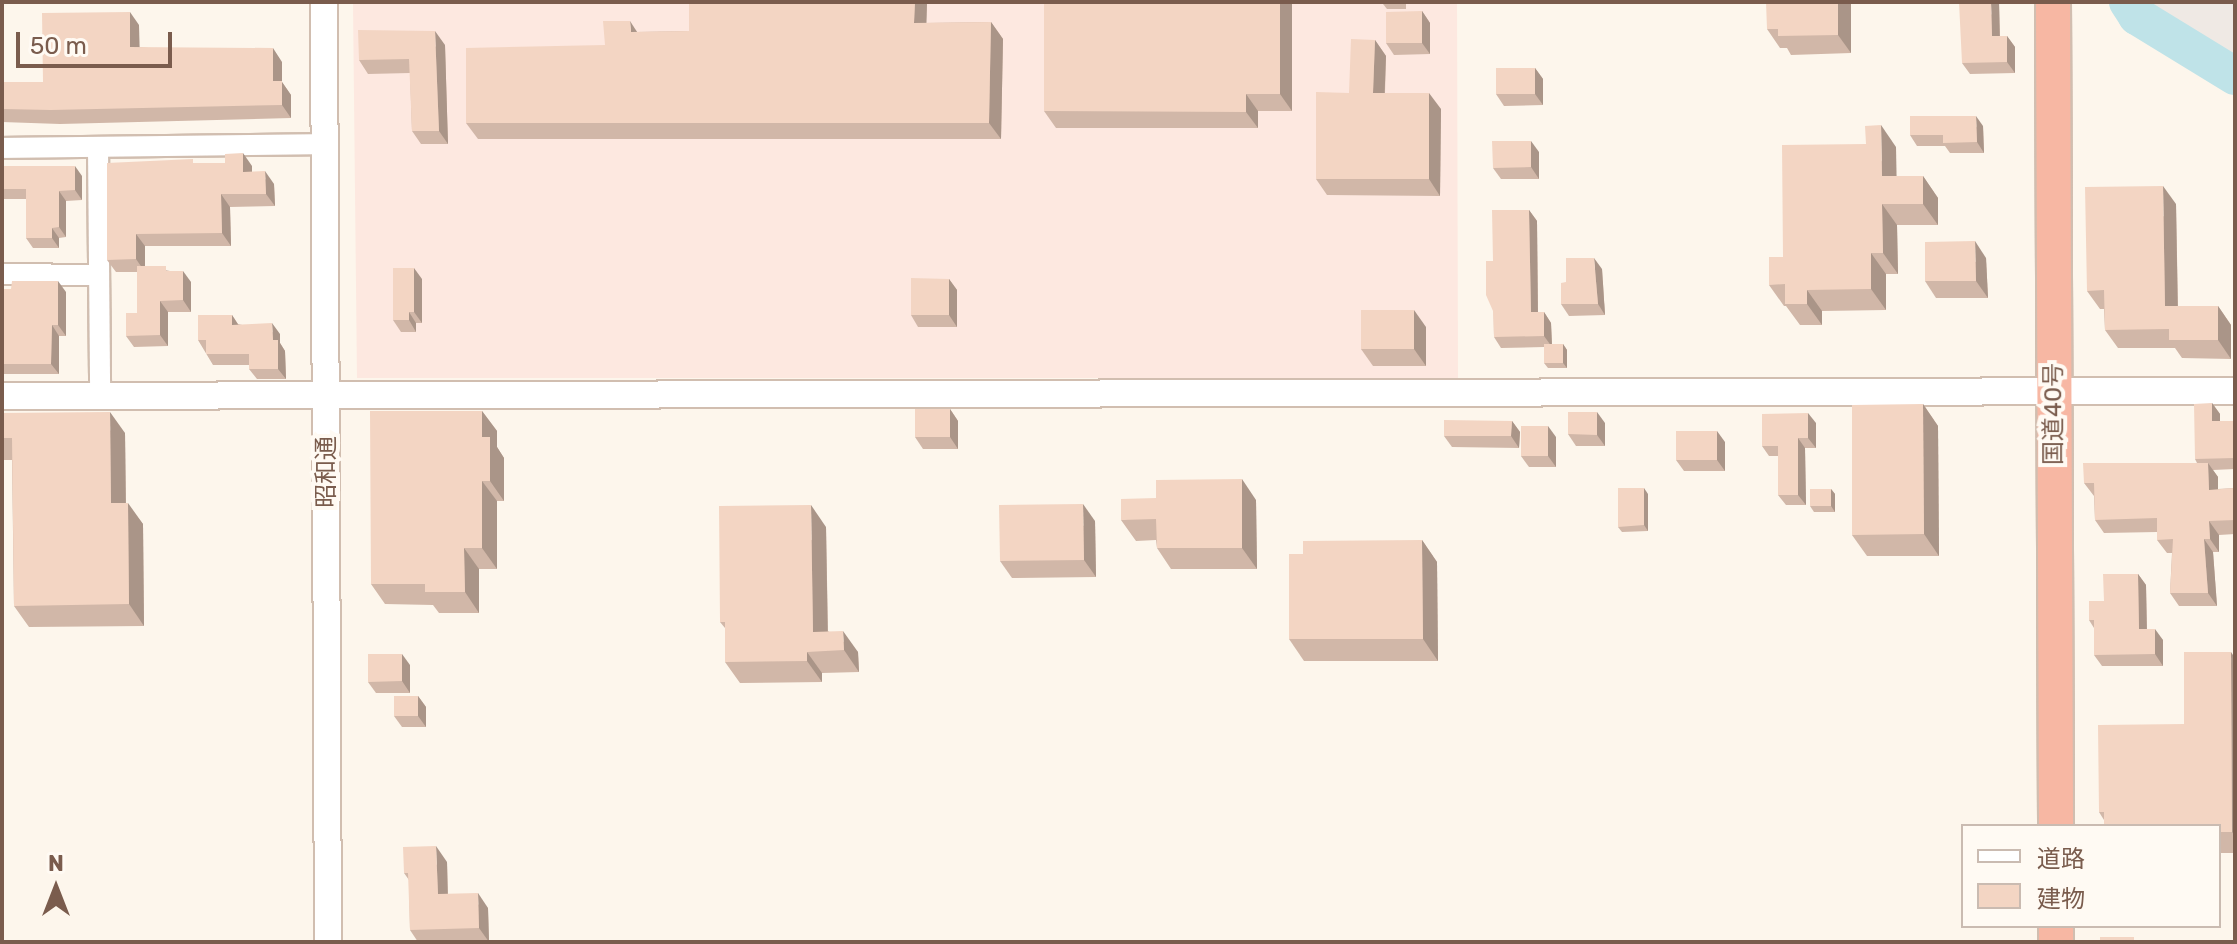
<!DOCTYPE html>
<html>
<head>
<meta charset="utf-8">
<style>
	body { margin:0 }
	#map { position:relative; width:2237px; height:944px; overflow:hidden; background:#fdf6ec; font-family:Rubik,"Noto Sans JP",sans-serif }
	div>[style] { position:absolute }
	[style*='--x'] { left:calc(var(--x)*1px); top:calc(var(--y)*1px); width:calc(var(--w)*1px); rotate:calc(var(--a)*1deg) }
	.commercial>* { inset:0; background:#fde8e0 }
	.industrial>* { inset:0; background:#efe9e4 }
	.river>* { height:38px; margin:-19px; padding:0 19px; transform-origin:19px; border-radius:19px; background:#bfe3e8 }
	.roads { filter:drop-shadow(2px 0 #d1beb0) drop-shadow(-2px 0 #d1beb0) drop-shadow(0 2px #d1beb0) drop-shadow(0 -2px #d1beb0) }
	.street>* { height:20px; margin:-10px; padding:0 10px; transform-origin:10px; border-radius:10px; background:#fff }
	.secondary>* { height:26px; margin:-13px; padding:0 13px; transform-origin:13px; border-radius:13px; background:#fff }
	.highway>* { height:34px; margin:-17px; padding:0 17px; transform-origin:17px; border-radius:17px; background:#f7b7a3 }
	.wall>* { inset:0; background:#d1b7a8 }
	.shaded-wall>* { inset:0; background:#aa9588 }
	.building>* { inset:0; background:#f3d5c3 }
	span { translate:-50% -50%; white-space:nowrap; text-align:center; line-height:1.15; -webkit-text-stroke:8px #fffaf3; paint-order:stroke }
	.street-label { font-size:24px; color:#7a5c4d }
	.frame { position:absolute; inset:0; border:4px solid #7a5c4d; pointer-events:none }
	.legend { position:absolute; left:1961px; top:824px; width:260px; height:104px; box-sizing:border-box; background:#fffaf3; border:2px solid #cabbb1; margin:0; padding:10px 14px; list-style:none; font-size:24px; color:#7a5c4d }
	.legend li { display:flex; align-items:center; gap:16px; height:40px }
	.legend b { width:40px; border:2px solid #cabbb1 }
	.north { position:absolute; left:16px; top:848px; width:80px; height:80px; -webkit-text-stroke:6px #fffaf3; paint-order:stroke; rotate:0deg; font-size:22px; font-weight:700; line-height:32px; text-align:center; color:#7a5c4d }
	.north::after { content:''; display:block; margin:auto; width:28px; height:36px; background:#7a5c4d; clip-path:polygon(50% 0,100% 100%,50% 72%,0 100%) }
	.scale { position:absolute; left:16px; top:32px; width:156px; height:36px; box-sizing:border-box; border:4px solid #7a5c4d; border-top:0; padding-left:10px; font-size:24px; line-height:28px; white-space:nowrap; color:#7a5c4d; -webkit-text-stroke:6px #fffaf3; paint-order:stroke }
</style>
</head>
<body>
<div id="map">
	<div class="commercial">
		<i style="clip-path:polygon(353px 2px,1457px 2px,1458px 378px,357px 378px)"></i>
	</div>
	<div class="industrial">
		<i style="clip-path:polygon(2150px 2px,2235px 2px,2235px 58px,2153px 7px)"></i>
	</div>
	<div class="river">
		<i style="--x:2128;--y:2;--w:17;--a:57"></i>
		<i style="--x:2137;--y:16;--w:115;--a:31.5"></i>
	</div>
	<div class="roads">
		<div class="street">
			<i style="--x:98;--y:147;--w:249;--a:89.5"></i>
			<i style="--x:2;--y:148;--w:322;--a:-0.7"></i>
			<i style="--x:2;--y:274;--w:97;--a:0.6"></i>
		</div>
		<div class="secondary">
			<i style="--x:324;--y:2;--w:940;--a:89.76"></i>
			<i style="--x:2;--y:396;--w:2233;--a:-0.13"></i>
		</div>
		<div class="highway">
			<i style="--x:2053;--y:2;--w:824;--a:89.79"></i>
			<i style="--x:2056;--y:926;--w:16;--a:90"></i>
		</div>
	</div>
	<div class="wall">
		<i style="clip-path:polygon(927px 2px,926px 23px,991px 22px,1003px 39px,1001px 139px,478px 139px,466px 123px,605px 45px,637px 32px,689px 31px)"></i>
		<i style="clip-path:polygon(1044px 2px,1292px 2px,1292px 111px,1258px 111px,1258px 128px,1056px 128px,1044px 111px)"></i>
		<i style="clip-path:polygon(1406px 2px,1406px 9px,1387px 9px,1383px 4px)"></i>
		<i style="clip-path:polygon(1851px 2px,1851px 53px,1791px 55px,1787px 48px,1780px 48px,1767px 29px)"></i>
		<i style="clip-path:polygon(1999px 2px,2000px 36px,2007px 36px,2015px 47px,2015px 73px,1970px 74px,1962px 63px)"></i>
		<i style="clip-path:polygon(1422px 11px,1430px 23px,1430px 54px,1394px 55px,1386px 43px)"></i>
		<i style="clip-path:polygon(139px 25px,139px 47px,282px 62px,282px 82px,291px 95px,291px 118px,60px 124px,2px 122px,2px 82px,43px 82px)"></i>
		<i style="clip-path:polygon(1375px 40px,1386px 56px,1385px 93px,1441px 109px,1440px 196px,1327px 195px,1316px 179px,1349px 93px)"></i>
		<i style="clip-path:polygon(445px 45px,448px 144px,421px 144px,412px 131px,410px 73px,368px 74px,359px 60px)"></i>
		<i style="clip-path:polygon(1535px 68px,1543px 79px,1543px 105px,1504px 106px,1496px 94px)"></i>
		<i style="clip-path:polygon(1983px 126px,1984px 153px,1950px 153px,1945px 146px,1917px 146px,1910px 135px)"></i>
		<i style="clip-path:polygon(1896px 147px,1896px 176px,1923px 176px,1938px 198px,1938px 225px,1897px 225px,1898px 274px,1886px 274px,1886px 310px,1822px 311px,1822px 325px,1800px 325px,1786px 306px,1784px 306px,1769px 285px,1783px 257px)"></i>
		<i style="clip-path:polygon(1539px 152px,1539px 179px,1501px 179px,1493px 168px)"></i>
		<i style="clip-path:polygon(195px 163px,252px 166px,252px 172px,274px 184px,275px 206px,230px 207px,231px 246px,145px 246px,145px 266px,170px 271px,191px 282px,191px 312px,168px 312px,168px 346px,134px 347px,126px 336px,137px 313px,137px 272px,116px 272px,107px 260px)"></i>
		<i style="clip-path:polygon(2px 166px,82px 176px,82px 200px,66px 201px,66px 237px,59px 238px,59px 248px,33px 248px,26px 238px,26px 199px,2px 199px)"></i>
		<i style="clip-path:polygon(2176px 204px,2178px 306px,2218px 306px,2231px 325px,2231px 359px,2182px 358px,2175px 348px,2118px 348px,2105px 330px,2104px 309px,2100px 309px,2087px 291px)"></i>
		<i style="clip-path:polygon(1529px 210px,1537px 221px,1538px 312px,1544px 312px,1551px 323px,1552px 344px,1563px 344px,1567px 350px,1567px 368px,1548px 368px,1544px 363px,1544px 347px,1501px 348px,1494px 337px,1493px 261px)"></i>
		<i style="clip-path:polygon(1986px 258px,1988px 298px,1936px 298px,1925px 281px)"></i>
		<i style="clip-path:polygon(1602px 269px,1605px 315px,1569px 316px,1561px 304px,1566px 282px)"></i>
		<i style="clip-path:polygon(422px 279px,422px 323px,416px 323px,416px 332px,401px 332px,393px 320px)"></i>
		<i style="clip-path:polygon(949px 279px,957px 290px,957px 327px,918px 327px,911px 315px)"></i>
		<i style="clip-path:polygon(2px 289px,66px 292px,66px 336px,59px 336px,59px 374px,2px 374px)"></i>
		<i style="clip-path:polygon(232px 315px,238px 324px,280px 334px,280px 343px,285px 351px,286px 379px,257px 379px,249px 369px,249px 365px,213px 365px,198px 340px)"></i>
		<i style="clip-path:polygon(1426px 327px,1426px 366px,1373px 366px,1361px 349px)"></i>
		<i style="clip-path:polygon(2212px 403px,2220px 414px,2220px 421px,2235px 421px,2235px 469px,2213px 470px,2218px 477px,2218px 489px,2235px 488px,2235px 534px,2219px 535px,2219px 552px,2213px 552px,2217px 606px,2179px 606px,2170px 593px,2172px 553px,2167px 553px,2157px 540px,2157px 532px,2104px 533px,2095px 520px,2094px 496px,2084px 483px,2197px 463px,2195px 459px)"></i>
		<i style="clip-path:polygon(1923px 404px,1938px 426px,1939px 556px,1867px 556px,1852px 535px)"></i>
		<i style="clip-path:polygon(950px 409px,958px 421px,958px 449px,923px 449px,915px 437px)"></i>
		<i style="clip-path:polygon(482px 411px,497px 431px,497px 447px,504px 458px,504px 501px,497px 501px,497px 569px,479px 569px,479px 613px,439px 613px,433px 605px,385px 604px,371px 584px)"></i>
		<i style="clip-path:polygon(2px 413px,125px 433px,126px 503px,143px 524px,144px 626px,29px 627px,14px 606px,12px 460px,2px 460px)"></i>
		<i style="clip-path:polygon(1512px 421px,1520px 432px,1519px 448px,1452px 447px,1444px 436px)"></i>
		<i style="clip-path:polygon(1605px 423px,1605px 446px,1576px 446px,1568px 434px)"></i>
		<i style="clip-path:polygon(1816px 423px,1816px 448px,1805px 448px,1806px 505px,1786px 505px,1778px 495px,1778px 456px,1769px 456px,1762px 446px)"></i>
		<i style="clip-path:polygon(1556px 437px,1556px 467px,1529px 467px,1521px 456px)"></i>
		<i style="clip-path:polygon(1725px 442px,1725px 471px,1684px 471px,1676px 460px)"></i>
		<i style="clip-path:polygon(1831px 489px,1835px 494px,1835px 512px,1814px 512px,1810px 506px)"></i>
		<i style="clip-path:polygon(1648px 494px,1648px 531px,1622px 532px,1618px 527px)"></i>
		<i style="clip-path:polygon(1256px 500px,1257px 569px,1171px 569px,1157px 548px,1156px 540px,1136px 541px,1121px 520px)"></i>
		<i style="clip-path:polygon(1095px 521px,1096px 577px,1012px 578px,1000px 561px)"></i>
		<i style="clip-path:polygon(826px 527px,828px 631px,858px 652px,859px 672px,822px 673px,822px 682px,740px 683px,725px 662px,725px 628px,720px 622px)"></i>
		<i style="clip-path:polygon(1422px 540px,1437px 562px,1438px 661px,1304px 661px,1289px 639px)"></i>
		<i style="clip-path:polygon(2138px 574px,2146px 585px,2147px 629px,2163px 640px,2163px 666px,2102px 666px,2094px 655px,2094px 628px,2089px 620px,2104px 601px)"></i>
		<i style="clip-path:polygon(2235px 658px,2235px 853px,2219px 853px,2219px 826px,2104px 820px,2099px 812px,2184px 724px)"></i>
		<i style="clip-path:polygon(410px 665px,410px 693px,376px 693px,368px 682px)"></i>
		<i style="clip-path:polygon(418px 696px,426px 707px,426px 727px,402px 727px,394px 716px)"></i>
		<i style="clip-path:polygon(447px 862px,448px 894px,488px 908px,489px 942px,418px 942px,410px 930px,409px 880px,404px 873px)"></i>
	</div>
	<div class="shaded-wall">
		<i style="clip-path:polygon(915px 2px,927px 2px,926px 40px,914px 23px)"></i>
		<i style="clip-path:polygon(1280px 2px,1292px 2px,1292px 111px,1280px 94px)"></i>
		<i style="clip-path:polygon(1838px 2px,1851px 2px,1851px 53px,1838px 35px)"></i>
		<i style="clip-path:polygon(1991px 2px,1999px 2px,2000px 47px,1992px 36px)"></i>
		<i style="clip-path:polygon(1422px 11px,1430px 23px,1430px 54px,1422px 43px)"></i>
		<i style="clip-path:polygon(130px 12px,139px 25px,140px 61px,130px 47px)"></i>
		<i style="clip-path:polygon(630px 21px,641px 38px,631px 32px)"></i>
		<i style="clip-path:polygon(991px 22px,1003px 39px,1001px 139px,989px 123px)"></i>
		<i style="clip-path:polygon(435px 31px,445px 45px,448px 144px,439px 131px)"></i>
		<i style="clip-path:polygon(2007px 36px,2015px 47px,2015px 73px,2007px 62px)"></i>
		<i style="clip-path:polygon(1375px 40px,1386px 56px,1384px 109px,1373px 93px)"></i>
		<i style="clip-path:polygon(273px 48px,282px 62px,282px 82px,291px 95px,291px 118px,282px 105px,273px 81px)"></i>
		<i style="clip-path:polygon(1535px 68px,1543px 79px,1543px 105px,1535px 94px)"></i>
		<i style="clip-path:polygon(1429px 93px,1441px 109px,1440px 196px,1429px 179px)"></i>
		<i style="clip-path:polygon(1246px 94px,1258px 111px,1258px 128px,1246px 112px)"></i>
		<i style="clip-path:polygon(1976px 116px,1983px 126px,1984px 153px,1977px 142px)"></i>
		<i style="clip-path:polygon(1881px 125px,1896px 147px,1897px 198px,1882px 176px)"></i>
		<i style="clip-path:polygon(1531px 141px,1539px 152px,1539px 179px,1531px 167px)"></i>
		<i style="clip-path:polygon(243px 153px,252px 166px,252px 185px,243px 172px)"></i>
		<i style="clip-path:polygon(75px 166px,82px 176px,82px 200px,75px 190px)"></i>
		<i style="clip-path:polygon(265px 171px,274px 184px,275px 206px,266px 194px)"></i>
		<i style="clip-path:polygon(1923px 176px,1938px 198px,1938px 225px,1923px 204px)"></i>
		<i style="clip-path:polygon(2163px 186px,2176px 204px,2178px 324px,2165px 306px)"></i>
		<i style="clip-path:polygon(59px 191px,66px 201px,66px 237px,59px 227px)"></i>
		<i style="clip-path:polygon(221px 194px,230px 207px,231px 246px,222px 233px)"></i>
		<i style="clip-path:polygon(1882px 204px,1897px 225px,1898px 274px,1883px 253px)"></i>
		<i style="clip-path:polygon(1529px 210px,1537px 221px,1538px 323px,1531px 312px)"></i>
		<i style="clip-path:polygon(52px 228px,59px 238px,59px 248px,52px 238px)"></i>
		<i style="clip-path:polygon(136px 234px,145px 246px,145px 272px,136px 259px)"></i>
		<i style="clip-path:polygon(1975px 241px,1986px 258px,1988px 298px,1976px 281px)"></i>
		<i style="clip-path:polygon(1871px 253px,1886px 274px,1886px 310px,1871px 289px)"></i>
		<i style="clip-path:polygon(1594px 258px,1602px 269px,1605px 315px,1598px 304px)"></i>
		<i style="clip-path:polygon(414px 268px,422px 279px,422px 323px,414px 312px)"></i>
		<i style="clip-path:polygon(183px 271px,191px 282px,191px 312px,183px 300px)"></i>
		<i style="clip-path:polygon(949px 279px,957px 290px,957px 327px,949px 315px)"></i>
		<i style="clip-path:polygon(58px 281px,66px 292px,66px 336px,58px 325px)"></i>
		<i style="clip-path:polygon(1807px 290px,1822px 311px,1822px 325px,1807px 304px)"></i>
		<i style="clip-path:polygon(160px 301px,168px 312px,168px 346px,160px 335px)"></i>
		<i style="clip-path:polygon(2218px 306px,2231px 325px,2231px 359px,2218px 340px)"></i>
		<i style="clip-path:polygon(1414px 310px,1426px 327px,1426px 366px,1414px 349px)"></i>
		<i style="clip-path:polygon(409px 312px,416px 323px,416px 332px,409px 320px)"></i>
		<i style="clip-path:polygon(1544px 312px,1551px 323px,1552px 347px,1544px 336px)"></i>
		<i style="clip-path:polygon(232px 315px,239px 326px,232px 325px)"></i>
		<i style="clip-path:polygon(272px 323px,280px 334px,280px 343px,285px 351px,286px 379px,278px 369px,273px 340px)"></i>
		<i style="clip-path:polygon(52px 325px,59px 336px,59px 374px,51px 364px)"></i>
		<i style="clip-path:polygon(1563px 344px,1567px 350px,1567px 368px,1563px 363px)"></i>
		<i style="clip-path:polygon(2212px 403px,2220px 414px,2220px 432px,2212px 421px)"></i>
		<i style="clip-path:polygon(1923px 404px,1938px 426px,1939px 556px,1924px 534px)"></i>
		<i style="clip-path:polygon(950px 409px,958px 421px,958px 449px,950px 437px)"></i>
		<i style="clip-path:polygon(482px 411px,497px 431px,497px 447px,504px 458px,504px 501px,490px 481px,482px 437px)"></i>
		<i style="clip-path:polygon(110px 412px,125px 433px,126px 524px,111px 503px)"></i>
		<i style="clip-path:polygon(1597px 412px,1605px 423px,1605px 446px,1597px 435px)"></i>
		<i style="clip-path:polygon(1808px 413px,1816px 423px,1816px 448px,1808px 438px)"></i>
		<i style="clip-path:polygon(1512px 421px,1520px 432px,1519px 448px,1511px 436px)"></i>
		<i style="clip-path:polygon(1548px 426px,1556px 437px,1556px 467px,1548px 456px)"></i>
		<i style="clip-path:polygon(1717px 431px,1725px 442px,1725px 471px,1717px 460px)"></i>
		<i style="clip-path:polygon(1798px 438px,1805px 448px,1806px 505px,1798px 495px)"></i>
		<i style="clip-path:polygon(2208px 463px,2218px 477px,2218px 503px,2209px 490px)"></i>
		<i style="clip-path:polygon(1242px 479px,1256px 500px,1257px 569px,1242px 548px)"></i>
		<i style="clip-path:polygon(482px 481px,497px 501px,497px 569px,482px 548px)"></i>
		<i style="clip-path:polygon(1644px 488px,1648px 494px,1648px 531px,1644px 525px)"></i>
		<i style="clip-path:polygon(1831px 489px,1835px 494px,1835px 512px,1831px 506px)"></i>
		<i style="clip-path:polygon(128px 503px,143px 524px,144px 626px,129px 604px)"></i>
		<i style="clip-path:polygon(1083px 504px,1095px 521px,1096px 577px,1084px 560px)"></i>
		<i style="clip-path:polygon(811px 505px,826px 527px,828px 651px,813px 632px)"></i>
		<i style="clip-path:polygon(2209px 521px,2219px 535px,2219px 552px,2210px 539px)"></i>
		<i style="clip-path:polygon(2204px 539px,2213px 552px,2217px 606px,2208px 593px)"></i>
		<i style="clip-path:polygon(1422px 540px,1437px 562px,1438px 661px,1423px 639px)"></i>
		<i style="clip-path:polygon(464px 548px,479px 569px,479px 613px,465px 592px)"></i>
		<i style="clip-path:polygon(2138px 574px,2146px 585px,2147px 640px,2139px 629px)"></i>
		<i style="clip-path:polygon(2155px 629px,2163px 640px,2163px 666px,2155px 654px)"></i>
		<i style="clip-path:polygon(843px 631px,858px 652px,859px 672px,844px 650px)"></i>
		<i style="clip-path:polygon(807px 652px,822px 673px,822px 682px,807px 661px)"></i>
		<i style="clip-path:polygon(2231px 652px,2235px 658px,2235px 836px,2232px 832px)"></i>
		<i style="clip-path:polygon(402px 654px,410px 665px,410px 693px,402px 681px)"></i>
		<i style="clip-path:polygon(418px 696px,426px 707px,426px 727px,418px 716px)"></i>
		<i style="clip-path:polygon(436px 846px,447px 862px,448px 909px,438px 894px)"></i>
		<i style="clip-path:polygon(478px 893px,488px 908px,489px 942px,479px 928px)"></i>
	</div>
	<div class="building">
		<i style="clip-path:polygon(689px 2px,915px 2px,914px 23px,991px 22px,989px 123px,466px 123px,466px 48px,605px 45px,603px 21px,630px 21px,631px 32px,689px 31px)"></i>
		<i style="clip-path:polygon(1044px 2px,1280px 2px,1280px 94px,1246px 94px,1246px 112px,1044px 111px)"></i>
		<i style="clip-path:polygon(1382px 2px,1402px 2px,1402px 3px,1383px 4px)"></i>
		<i style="clip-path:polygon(1766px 2px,1838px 2px,1838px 35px,1778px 36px,1778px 29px,1767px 29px)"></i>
		<i style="clip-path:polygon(1959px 2px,1991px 2px,1992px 36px,2007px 36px,2007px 62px,1962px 63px)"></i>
		<i style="clip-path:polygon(1422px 11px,1422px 43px,1386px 43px,1386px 12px)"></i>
		<i style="clip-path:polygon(130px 12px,130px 47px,273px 48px,273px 81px,282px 81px,282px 105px,51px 110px,2px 109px,2px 82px,43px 82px,42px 13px)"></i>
		<i style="clip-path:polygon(358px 30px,435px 31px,439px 131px,412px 131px,409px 59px,359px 60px)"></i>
		<i style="clip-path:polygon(1351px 39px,1375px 40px,1373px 93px,1429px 93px,1429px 179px,1316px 179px,1316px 92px,1349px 93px)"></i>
		<i style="clip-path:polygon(1496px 68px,1535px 68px,1535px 94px,1496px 94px)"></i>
		<i style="clip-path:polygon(1910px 116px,1976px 116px,1977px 142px,1943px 143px,1943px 135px,1910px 135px)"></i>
		<i style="clip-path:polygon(1881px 125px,1882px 176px,1923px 176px,1923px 204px,1882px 204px,1883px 253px,1871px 253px,1871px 289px,1807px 290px,1807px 304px,1785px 304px,1785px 284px,1769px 285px,1769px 257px,1783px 257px,1782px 145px,1866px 144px,1865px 126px)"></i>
		<i style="clip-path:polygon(1492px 141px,1531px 141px,1531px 167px,1493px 168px)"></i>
		<i style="clip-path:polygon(243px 153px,243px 172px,265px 171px,266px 194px,221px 194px,222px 233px,136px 234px,136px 259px,107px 260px,107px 163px,193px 159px,193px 163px,225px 163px,225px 154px)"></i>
		<i style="clip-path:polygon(2px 166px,75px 166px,75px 190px,59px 191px,59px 227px,52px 228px,52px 238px,26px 238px,26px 189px,2px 189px)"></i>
		<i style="clip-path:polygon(2163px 186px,2165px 306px,2218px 306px,2218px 340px,2169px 340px,2169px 329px,2105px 330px,2104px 290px,2087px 291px,2085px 187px)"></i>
		<i style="clip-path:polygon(1492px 210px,1529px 210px,1531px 312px,1544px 312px,1544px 336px,1494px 337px,1493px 311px,1486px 295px,1486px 261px,1493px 261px)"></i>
		<i style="clip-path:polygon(1975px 241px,1976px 281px,1925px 281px,1925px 242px)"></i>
		<i style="clip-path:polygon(1566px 258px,1594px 258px,1598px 304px,1561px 304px,1561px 283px,1566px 282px)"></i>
		<i style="clip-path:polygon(137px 266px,166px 266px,166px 271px,183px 271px,183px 300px,160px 301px,160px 335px,126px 336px,126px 313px,137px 313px)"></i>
		<i style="clip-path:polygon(393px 268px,414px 268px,414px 312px,409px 312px,409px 320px,393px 320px)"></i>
		<i style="clip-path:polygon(911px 278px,949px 279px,949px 315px,911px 315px)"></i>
		<i style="clip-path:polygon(12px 281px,58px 281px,58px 325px,52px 325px,51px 364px,2px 364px,2px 289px,11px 289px)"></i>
		<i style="clip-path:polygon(1361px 310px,1414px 310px,1414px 349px,1361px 349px)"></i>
		<i style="clip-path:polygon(198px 315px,232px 315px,232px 325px,272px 323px,273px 340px,278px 340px,278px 369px,249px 369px,249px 354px,206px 354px,206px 340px,198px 340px)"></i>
		<i style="clip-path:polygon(1544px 344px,1563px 344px,1563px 363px,1544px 363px)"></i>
		<i style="clip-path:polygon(2212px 403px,2212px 421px,2235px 421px,2235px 458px,2195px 459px,2194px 404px)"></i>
		<i style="clip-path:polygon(1923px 404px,1924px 534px,1852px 535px,1852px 405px)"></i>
		<i style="clip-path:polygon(915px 409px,950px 409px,950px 437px,915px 437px)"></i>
		<i style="clip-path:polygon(370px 411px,482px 411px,482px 437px,490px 437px,490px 481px,482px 481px,482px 548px,464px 548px,465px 592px,425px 592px,425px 584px,371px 584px)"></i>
		<i style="clip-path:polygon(110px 412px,111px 503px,128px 503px,129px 604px,14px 606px,12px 438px,2px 438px,2px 413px)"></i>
		<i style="clip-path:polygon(1568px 412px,1597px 412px,1597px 435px,1568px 434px)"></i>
		<i style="clip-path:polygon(1808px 413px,1808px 438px,1798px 438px,1798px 495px,1778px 495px,1778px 446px,1762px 446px,1762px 414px)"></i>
		<i style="clip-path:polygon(1444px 420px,1512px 421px,1511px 436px,1444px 436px)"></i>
		<i style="clip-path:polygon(1521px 426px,1548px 426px,1548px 456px,1521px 456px)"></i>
		<i style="clip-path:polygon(1676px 431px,1717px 431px,1717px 460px,1676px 460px)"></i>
		<i style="clip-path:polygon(2083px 463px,2208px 463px,2209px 490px,2235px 488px,2235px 520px,2209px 521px,2210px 539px,2204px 539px,2208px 593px,2170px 593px,2173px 539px,2157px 540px,2157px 518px,2095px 520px,2094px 483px,2084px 483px)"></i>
		<i style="clip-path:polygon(1242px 479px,1242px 548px,1157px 548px,1156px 519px,1121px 520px,1121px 499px,1156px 498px,1156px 480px)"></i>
		<i style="clip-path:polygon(1618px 488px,1644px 488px,1644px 525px,1618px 527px)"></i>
		<i style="clip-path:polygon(1810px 489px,1831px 489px,1831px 506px,1810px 506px)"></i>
		<i style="clip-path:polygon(1083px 504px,1084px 560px,1000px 561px,999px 505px)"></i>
		<i style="clip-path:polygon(811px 505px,813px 632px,843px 631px,844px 650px,807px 652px,807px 661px,725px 662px,725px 622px,720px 622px,719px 506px)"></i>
		<i style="clip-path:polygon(1422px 540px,1423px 639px,1289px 639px,1289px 554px,1303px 554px,1303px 541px)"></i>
		<i style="clip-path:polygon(2103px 574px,2138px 574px,2139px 629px,2155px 629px,2155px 654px,2094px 655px,2094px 620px,2089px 620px,2089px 601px,2104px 601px)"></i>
		<i style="clip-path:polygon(2184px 652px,2231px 652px,2232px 832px,2219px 832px,2219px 826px,2104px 826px,2104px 812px,2099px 812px,2098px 725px,2184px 724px)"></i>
		<i style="clip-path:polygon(368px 654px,402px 654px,402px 681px,368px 682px)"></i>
		<i style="clip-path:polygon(394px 696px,418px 696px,418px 716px,394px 716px)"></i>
		<i style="clip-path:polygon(436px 846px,438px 894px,478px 893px,479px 928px,410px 930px,408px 873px,404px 873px,403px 847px)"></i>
		<i style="clip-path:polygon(2100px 937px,2134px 937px,2134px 942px,2100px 942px)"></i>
	</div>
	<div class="street-label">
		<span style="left:2054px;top:414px;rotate:-90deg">国道40号</span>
		<span style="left:327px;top:472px;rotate:-90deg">昭和通</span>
	</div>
	<div class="frame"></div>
	<ul class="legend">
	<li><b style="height:10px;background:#fff"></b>道路</li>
	<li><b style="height:22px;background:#f3d5c3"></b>建物</li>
	</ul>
	<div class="north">N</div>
	<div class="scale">50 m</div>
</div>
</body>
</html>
